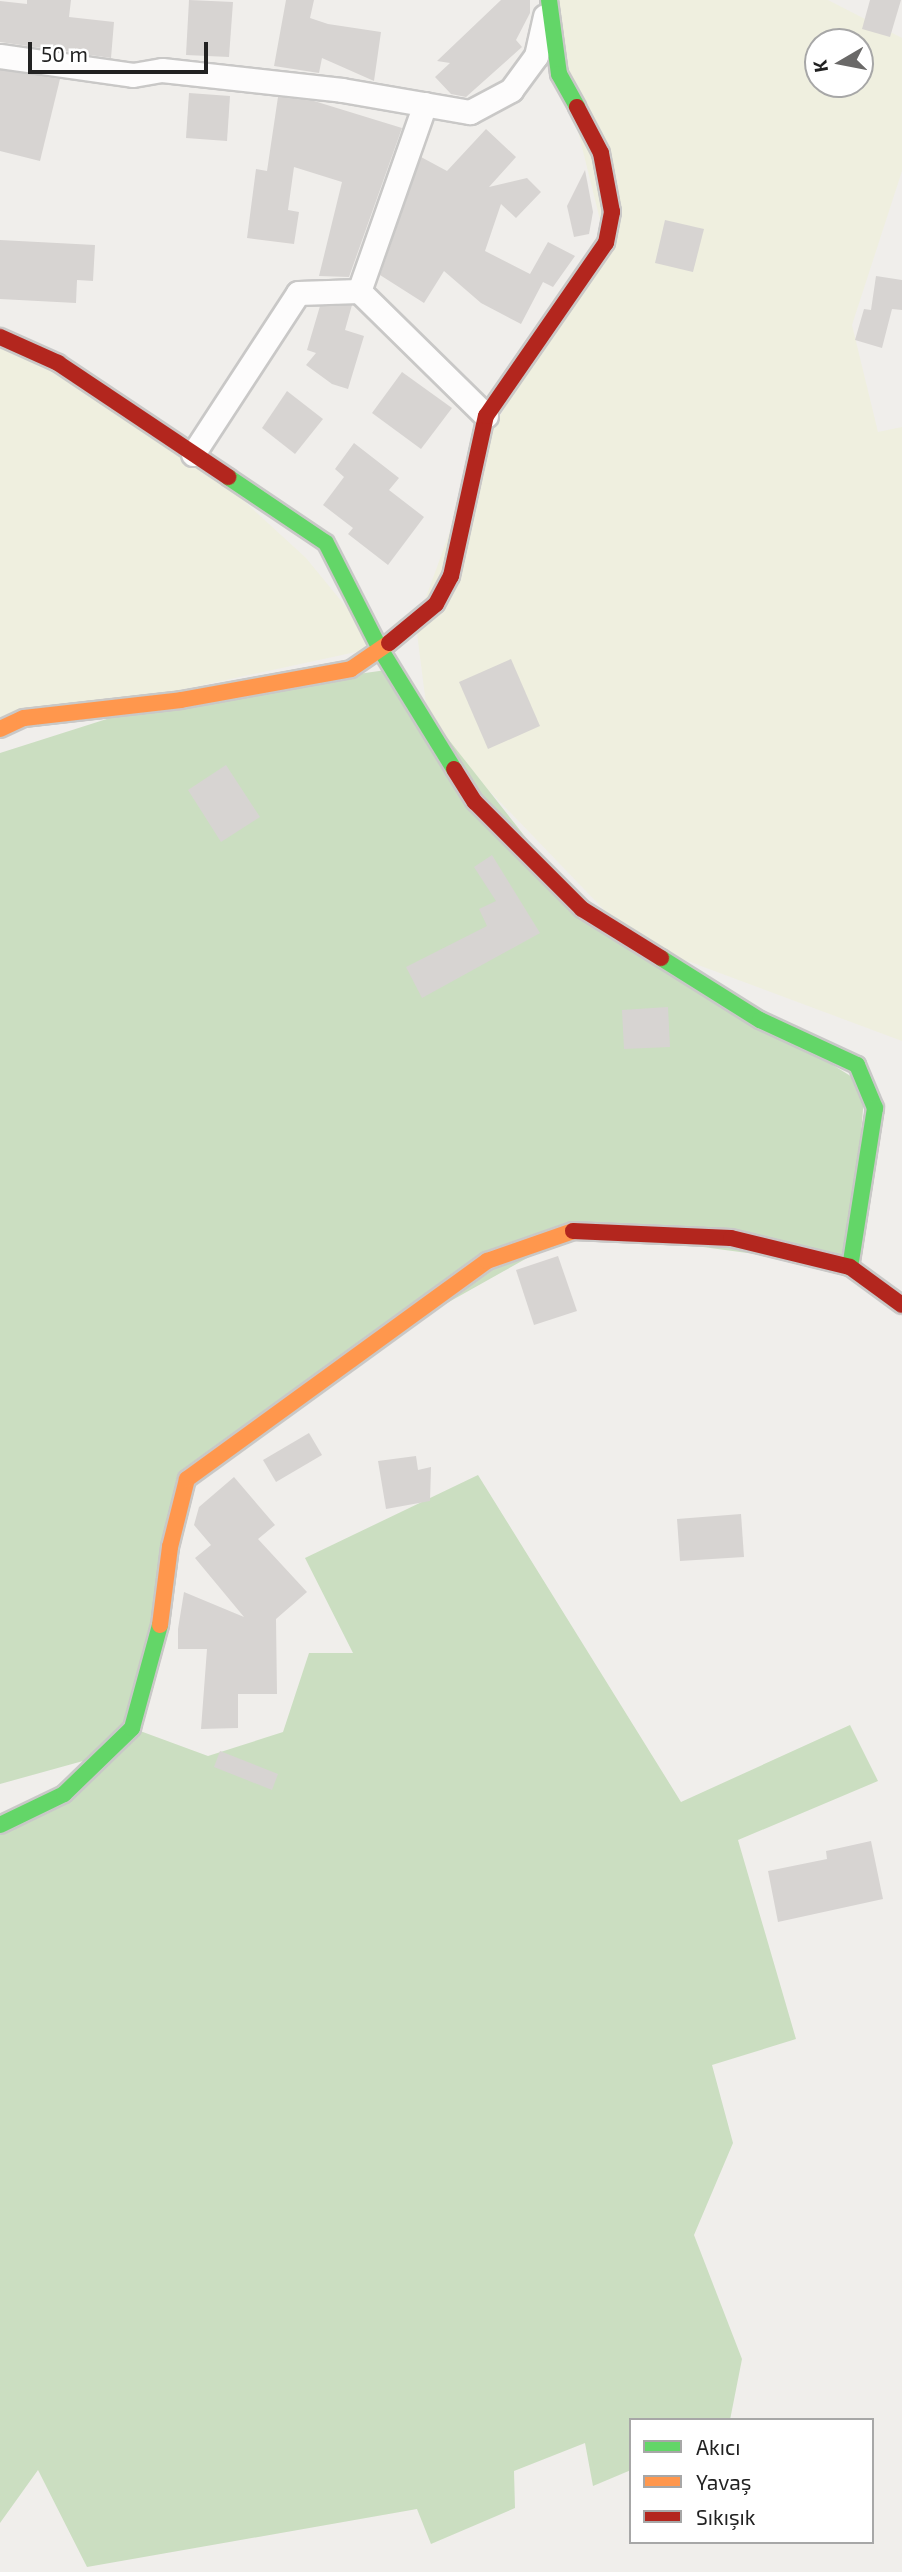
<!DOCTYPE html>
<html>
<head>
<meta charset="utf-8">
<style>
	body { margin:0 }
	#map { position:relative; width:902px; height:2572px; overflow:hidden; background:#f0eeeb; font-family:"Exo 2",sans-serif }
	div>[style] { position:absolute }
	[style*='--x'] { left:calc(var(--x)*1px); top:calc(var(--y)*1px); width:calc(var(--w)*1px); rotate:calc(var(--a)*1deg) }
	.farmland>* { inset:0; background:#efefdf }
	.forest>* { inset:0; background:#cbdec1 }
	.building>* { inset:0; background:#d7d4d2 }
	.roads { filter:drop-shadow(2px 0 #c9c8c7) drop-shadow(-2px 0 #c9c8c7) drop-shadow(0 2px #c9c8c7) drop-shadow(0 -2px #c9c8c7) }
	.street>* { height:23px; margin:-11.5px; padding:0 11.5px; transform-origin:11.5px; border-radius:11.5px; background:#fdfcfc }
	.fast>* { height:16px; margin:-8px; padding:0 8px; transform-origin:8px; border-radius:8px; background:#63d668 }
	.slow>* { height:16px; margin:-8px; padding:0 8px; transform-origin:8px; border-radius:8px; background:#ff974d }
	.jam>* { height:16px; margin:-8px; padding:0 8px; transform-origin:8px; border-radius:8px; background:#b3261e }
	span { translate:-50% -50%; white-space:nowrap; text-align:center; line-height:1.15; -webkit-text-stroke:5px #fff; paint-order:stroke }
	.legend { position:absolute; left:629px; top:2418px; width:245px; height:126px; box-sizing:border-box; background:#fff; border:2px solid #a7a7a7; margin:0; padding:9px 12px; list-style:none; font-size:21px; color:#222 }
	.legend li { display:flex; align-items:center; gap:14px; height:35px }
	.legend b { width:35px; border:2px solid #a7a7a7 }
	.north { position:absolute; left:804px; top:28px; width:70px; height:70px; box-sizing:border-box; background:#fff; border:2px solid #a7a7a7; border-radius:50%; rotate:260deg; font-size:19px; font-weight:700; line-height:28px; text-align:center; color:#222 }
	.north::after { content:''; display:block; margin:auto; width:24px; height:32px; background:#6a6968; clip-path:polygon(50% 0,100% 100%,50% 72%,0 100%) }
	.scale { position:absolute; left:28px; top:42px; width:180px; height:32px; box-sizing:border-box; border:4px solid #222; border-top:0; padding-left:9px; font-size:21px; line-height:24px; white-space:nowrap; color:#222; -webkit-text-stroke:5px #fff; paint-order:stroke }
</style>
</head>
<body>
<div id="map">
	<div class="farmland">
		<i style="clip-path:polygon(evenodd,557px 0,828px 0,902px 38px,902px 171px,852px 325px,878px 432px,902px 427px,902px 1041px,634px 941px,429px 728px,416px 625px,480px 448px,606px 244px,547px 6px,557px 0,818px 42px,860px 42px,860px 84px,818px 84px,818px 42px)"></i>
		<i style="clip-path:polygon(0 337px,193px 454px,306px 558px,379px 647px,0 729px)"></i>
	</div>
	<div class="forest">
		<i style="clip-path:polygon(393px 669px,582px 909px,865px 1085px,850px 1267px,577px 1230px,358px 1353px,187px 1479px,132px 1728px,208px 1756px,283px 1732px,309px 1653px,353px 1653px,305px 1558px,478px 1475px,681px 1802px,850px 1725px,878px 1781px,738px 1840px,796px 2039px,712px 2065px,733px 2143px,694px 2235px,742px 2359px,730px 2420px,631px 2420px,631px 2470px,593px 2486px,585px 2443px,514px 2471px,515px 2508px,431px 2544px,417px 2509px,87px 2567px,38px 2470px,0 2523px,0 1825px,101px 1756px,0 1784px,0 753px,157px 703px)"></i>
	</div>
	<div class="building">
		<i style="clip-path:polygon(27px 0,71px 0,69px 17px,114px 22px,111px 58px,0 42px,0 1px,27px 4px)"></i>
		<i style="clip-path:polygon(189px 0,233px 2px,229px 57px,186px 55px)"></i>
		<i style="clip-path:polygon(286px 0,314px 0,310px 18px,328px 24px,381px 32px,374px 81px,322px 58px,319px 73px,274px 66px)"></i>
		<i style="clip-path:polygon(501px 0,530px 0,530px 13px,516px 40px,522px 47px,466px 97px,451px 94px,435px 77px,450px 63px,437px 61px)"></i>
		<i style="clip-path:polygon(870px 0,901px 0,890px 37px,862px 29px)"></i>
		<i style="clip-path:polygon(0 70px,60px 79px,40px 161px,0 151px)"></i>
		<i style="clip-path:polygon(189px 93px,230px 96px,227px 141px,186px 138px)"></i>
		<i style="clip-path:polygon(278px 97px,314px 101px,402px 128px,349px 277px,319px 276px,342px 182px,294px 167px,288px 210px,299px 212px,294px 244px,247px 238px,256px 169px,267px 171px)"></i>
		<i style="clip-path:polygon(486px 129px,516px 157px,489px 187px,527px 178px,541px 192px,516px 218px,501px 204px,485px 251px,530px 274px,548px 242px,575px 256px,553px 287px,543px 282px,521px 324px,481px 303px,444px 271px,424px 303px,380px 275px,421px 157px,447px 171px)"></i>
		<i style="clip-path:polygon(585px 170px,593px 212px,589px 234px,574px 237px,567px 206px)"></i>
		<i style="clip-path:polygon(665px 220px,704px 229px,693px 272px,655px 263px)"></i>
		<i style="clip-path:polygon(0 240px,95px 245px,93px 281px,77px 280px,76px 303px,0 299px)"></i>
		<i style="clip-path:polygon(876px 276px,902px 280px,902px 310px,892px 309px,882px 348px,855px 340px,864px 309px,871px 310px)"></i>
		<i style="clip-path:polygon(352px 305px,345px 330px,364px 336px,348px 389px,332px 384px,306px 365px,316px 353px,307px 350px,320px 306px)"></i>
		<i style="clip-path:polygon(402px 372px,452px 408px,421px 449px,372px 413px)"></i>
		<i style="clip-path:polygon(287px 391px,323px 419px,295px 454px,262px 428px)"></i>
		<i style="clip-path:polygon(354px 443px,399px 478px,389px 490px,424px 517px,388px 565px,348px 534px,353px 528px,323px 505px,344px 477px,335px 469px)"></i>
		<i style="clip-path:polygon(511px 659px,540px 726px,488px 749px,459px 682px)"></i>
		<i style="clip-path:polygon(226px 765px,260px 817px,221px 842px,188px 790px)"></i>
		<i style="clip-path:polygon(492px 855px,540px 933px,422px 998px,406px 967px,487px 926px,479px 909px,496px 901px,474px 867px)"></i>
		<i style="clip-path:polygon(668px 1007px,670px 1047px,624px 1049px,622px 1010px)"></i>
		<i style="clip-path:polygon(558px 1256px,577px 1311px,534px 1325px,516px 1270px)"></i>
		<i style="clip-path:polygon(309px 1433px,322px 1455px,276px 1482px,263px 1460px)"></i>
		<i style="clip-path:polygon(416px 1456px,418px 1470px,431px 1467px,430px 1501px,386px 1509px,378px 1461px)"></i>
		<i style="clip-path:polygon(234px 1477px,275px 1525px,258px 1539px,307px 1592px,276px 1619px,277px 1694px,238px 1694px,238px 1728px,201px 1729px,207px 1649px,178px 1649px,178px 1629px,184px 1592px,244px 1617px,195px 1558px,211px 1545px,194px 1525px,199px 1507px)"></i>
		<i style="clip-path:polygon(741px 1514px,744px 1557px,680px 1561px,677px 1519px)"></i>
		<i style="clip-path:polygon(220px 1751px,278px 1774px,272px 1790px,214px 1767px)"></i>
		<i style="clip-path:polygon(871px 1841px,883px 1899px,778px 1922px,768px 1871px,827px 1859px,826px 1851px)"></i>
	</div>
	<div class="roads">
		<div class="street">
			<i style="--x:0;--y:56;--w:134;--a:8.1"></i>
			<i style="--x:133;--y:75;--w:29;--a:-10"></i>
			<i style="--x:162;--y:70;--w:181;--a:6.3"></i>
			<i style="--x:342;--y:90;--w:130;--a:9.8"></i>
			<i style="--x:470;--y:112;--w:47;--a:-28.2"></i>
			<i style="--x:511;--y:90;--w:42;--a:-53.7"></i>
			<i style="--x:536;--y:56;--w:41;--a:-77.3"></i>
			<i style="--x:425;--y:104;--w:198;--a:109.4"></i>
			<i style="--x:359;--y:291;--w:178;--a:44.5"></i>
			<i style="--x:193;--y:454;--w:192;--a:-56.9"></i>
			<i style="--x:298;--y:293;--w:61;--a:-1.9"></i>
		</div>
		<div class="fast">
			<i style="--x:549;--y:0;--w:75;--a:82.3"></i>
			<i style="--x:559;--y:74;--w:38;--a:61"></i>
			<i style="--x:228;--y:477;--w:118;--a:34"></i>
			<i style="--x:326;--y:543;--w:117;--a:63"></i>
			<i style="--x:379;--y:647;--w:143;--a:58.4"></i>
			<i style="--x:661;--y:958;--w:117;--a:32.1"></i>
			<i style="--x:760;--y:1020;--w:107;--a:24.9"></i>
			<i style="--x:857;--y:1065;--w:47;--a:67.3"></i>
			<i style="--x:875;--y:1108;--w:161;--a:98.9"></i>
			<i style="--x:0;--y:1825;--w:71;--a:-25.8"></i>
			<i style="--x:64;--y:1794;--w:95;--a:-44.1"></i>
			<i style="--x:132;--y:1728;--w:107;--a:-74.8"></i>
		</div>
		<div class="slow">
			<i style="--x:0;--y:729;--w:26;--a:-25"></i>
			<i style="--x:24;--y:718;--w:158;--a:-6.5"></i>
			<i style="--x:181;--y:700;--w:173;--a:-10.3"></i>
			<i style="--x:351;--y:669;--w:46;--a:-34.4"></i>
			<i style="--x:160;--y:1625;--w:79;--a:-82.7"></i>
			<i style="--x:170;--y:1547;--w:70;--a:-76"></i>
			<i style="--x:187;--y:1479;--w:371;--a:-36"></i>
			<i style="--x:487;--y:1261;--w:91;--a:-19.2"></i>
		</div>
		<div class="jam">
			<i style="--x:0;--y:337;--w:64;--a:24.1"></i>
			<i style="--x:58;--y:363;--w:205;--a:33.8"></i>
			<i style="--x:389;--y:643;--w:61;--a:-39.7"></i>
			<i style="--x:436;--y:604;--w:32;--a:-62"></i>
			<i style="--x:451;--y:576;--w:164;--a:-77.7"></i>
			<i style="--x:486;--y:416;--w:211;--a:-55.3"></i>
			<i style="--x:606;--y:243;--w:32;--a:-79"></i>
			<i style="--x:612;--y:212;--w:60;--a:-100.6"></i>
			<i style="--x:601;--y:153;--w:52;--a:-117.6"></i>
			<i style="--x:454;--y:769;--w:39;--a:58"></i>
			<i style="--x:475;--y:802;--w:151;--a:45"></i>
			<i style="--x:582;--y:909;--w:93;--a:31.8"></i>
			<i style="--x:573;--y:1231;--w:158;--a:2.5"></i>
			<i style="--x:731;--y:1238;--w:122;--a:13.7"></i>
			<i style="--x:850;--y:1267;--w:64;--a:36.2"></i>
		</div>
	</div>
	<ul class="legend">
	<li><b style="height:9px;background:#63d668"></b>Akıcı</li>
	<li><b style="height:9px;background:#ff974d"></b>Yavaş</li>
	<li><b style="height:9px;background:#b3261e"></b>Sıkışık</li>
	</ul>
	<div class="north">K</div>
	<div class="scale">50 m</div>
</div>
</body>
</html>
